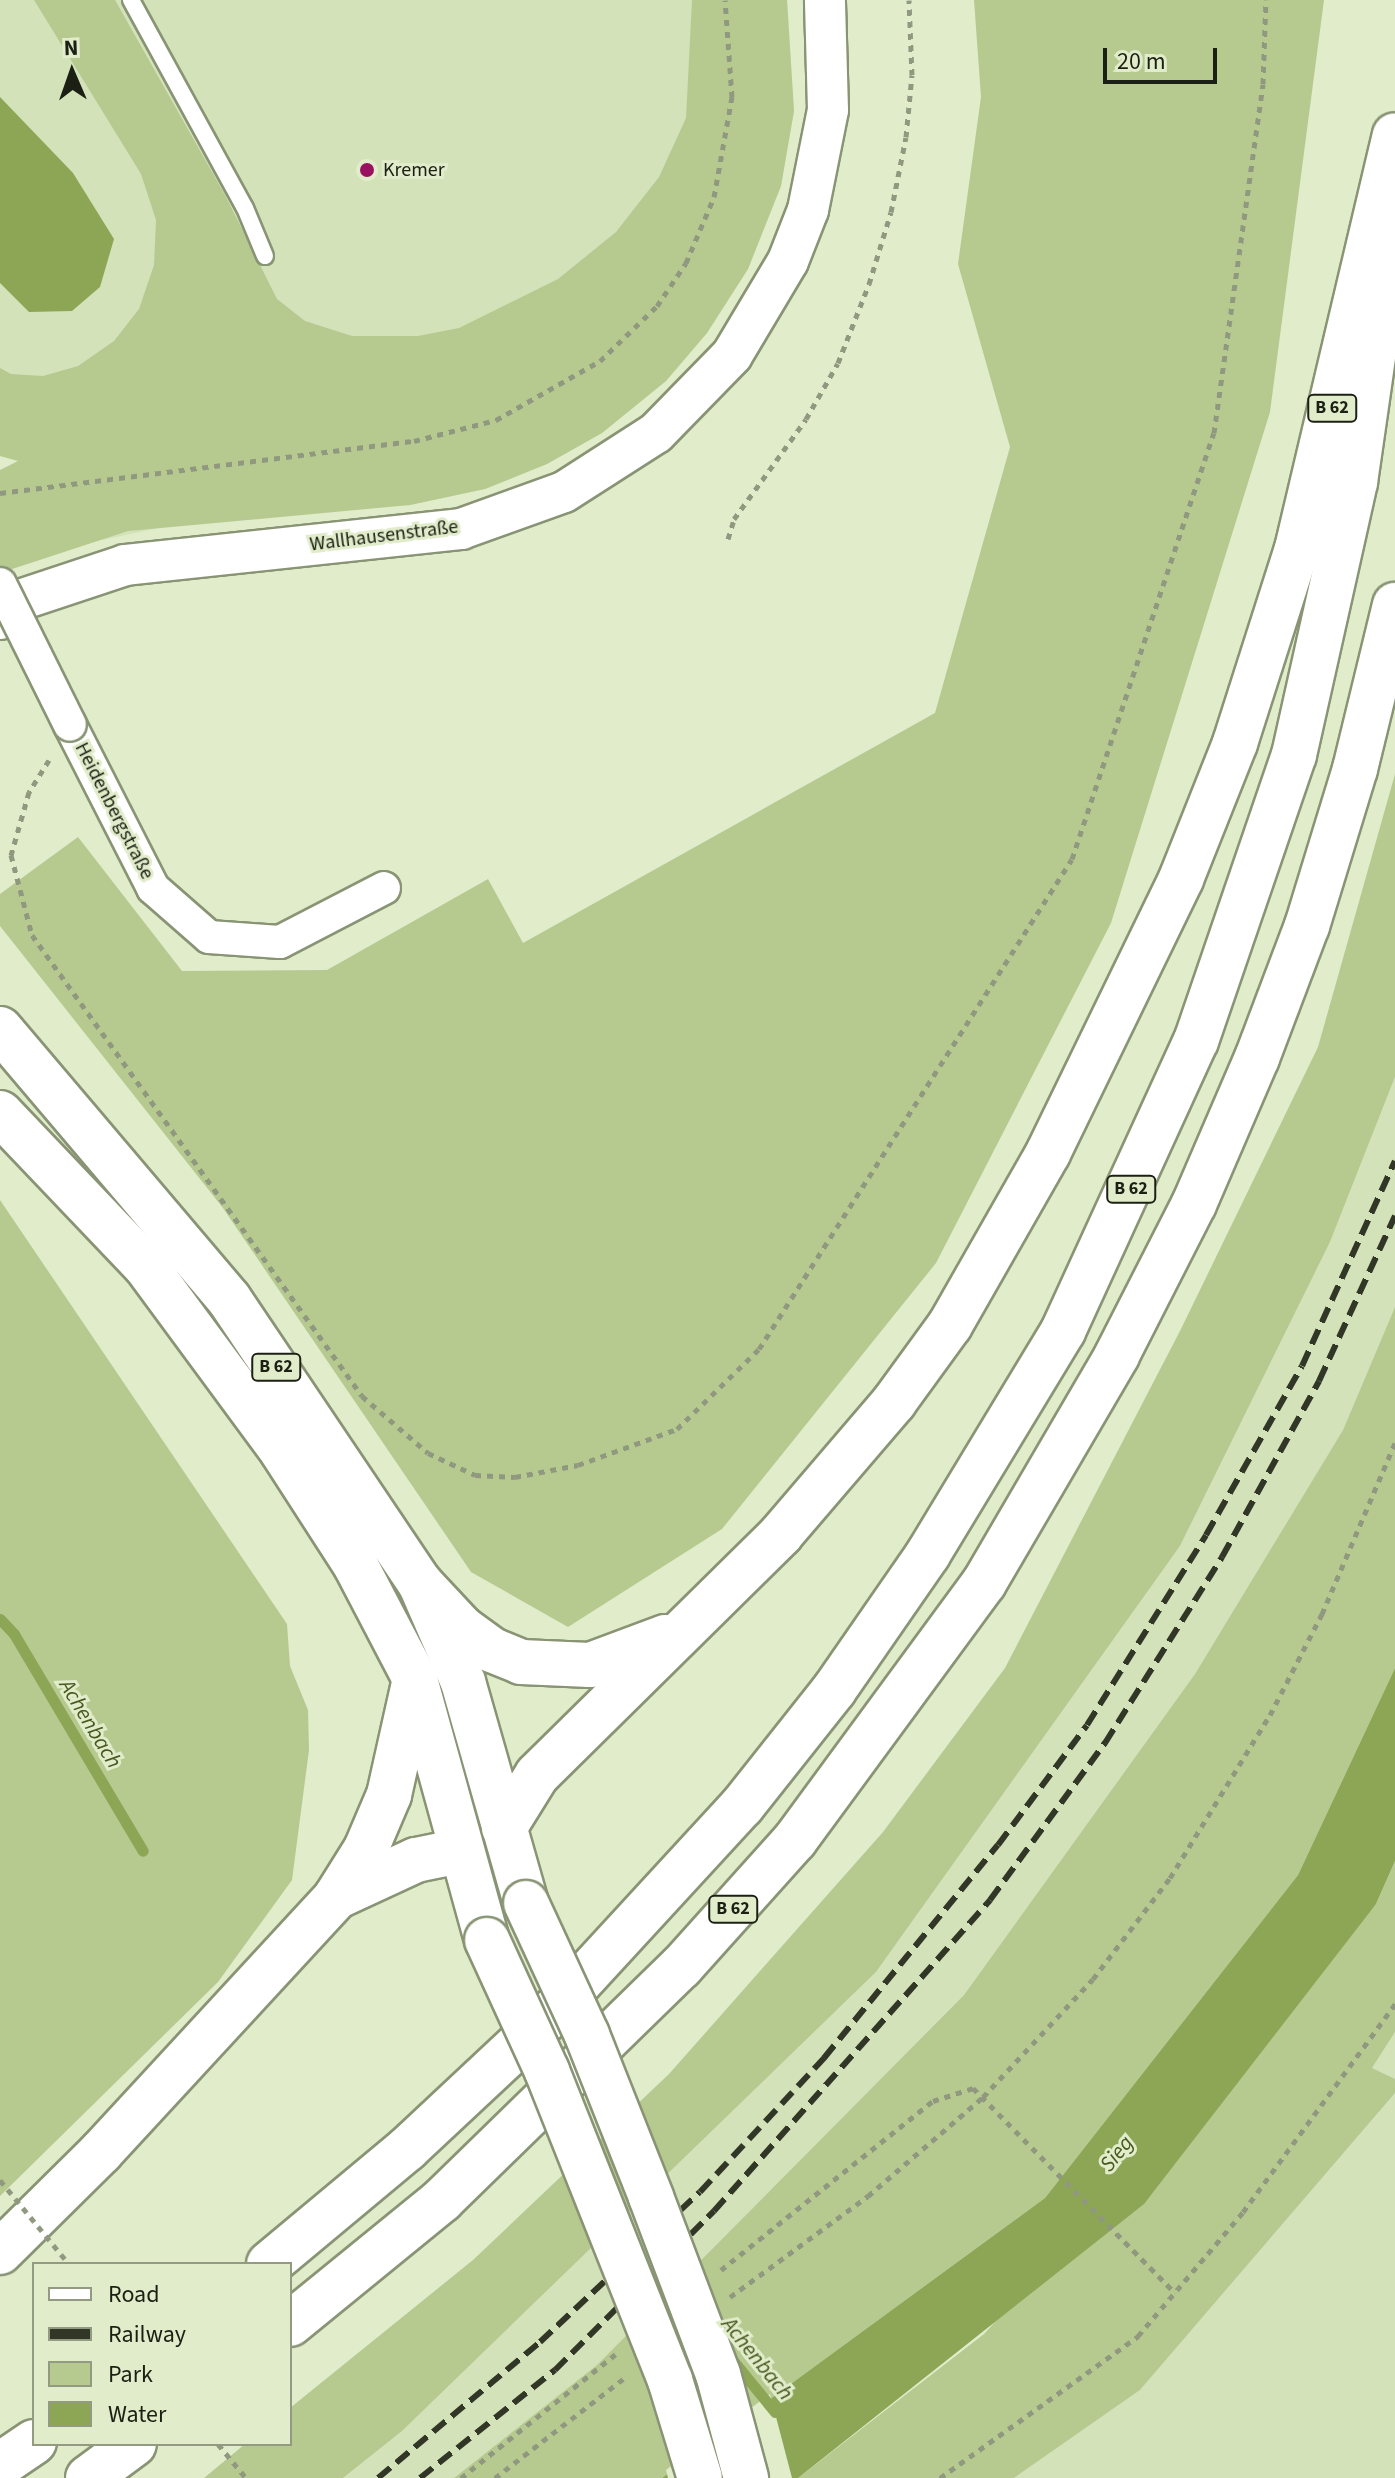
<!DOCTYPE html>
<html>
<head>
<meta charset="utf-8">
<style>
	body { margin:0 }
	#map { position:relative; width:1395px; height:2478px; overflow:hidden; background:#e0ecca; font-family:"Source Sans 3",sans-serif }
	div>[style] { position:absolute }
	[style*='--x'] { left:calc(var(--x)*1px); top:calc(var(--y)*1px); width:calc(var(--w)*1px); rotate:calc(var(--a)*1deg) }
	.built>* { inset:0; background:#d3e2b9 }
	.green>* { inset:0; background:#b6ca90 }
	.water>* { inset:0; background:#8da656 }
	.pier>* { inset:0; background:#e0ecca }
	.stream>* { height:11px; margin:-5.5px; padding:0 5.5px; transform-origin:5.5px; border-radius:5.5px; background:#8da656 }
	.path>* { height:5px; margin-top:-2.5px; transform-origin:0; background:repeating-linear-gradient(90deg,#909980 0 6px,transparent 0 12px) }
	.roads { filter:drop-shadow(2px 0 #899475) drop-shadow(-2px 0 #899475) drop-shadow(0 2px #899475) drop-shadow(0 -2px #899475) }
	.service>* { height:16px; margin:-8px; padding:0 8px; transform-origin:8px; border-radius:8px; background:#fff }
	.minor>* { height:32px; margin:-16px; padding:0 16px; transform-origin:16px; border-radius:16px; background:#fff }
	.tertiary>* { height:40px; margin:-20px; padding:0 20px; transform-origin:20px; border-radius:20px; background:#fff }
	.primary>* { height:44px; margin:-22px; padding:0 22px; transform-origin:22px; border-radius:22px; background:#fff }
	.trunk>* { height:44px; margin:-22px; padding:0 22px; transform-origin:22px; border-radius:22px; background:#fff }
	.rail>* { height:6px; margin-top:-3px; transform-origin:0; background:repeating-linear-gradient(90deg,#313627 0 16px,transparent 0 24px) }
	.path-bridge>* { height:5px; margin-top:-2.5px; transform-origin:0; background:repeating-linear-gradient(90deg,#909980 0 6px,transparent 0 12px) }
	.bridges { filter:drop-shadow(2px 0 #899475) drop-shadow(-2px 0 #899475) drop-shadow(0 2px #899475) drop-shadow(0 -2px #899475) }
	.minor-bridge>* { height:32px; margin:-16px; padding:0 16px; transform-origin:16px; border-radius:16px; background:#fff }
	.primary-bridge>* { height:44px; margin:-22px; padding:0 22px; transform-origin:22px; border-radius:22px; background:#fff }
	.dots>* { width:22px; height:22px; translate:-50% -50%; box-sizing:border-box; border:4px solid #e0ecca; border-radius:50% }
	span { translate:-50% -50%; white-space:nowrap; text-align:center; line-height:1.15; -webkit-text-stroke:6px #e0ecca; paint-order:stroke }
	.shield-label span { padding:2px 6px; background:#e0ecca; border:2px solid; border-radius:6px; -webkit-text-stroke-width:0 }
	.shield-label { font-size:18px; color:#1c2014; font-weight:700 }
	.poi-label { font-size:20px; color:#1c2014 }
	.left { translate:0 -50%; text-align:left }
	.street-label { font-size:20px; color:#1c2014 }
	.water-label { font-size:22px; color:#48581f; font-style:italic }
	.legend { position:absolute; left:32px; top:2262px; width:260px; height:184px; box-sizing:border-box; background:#e0ecca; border:2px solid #929a81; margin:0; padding:10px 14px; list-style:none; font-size:24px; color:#1c2014 }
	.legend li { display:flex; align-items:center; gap:16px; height:40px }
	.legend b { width:40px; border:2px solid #929a81 }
	.north { position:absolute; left:32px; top:32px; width:80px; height:80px; -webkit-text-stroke:6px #e0ecca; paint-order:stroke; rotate:358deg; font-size:22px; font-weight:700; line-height:32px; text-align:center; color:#1c2014 }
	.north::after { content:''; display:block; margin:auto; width:28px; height:36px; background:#1c2014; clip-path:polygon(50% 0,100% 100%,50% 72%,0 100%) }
	.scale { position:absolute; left:1103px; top:48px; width:114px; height:36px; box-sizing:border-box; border:4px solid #1c2014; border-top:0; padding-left:10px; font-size:24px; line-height:28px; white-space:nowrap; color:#1c2014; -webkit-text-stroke:6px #e0ecca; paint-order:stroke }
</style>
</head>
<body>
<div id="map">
	<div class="built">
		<i style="clip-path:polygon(0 0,787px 0,794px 111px,781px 186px,748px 269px,707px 333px,666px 381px,602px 433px,547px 464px,485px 489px,410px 505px,192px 521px,73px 546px,0 431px)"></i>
		<i style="clip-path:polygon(1395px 1077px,1395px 1307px,1343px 1430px,1195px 1674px,964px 1995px,597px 2365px,454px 2478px,343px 2478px,402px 2431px,876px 1972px,1180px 1546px,1330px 1242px)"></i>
		<i style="clip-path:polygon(1395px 2032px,1395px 2079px,1372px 2068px)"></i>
		<i style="clip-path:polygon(1395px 2093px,1395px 2478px,1014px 2478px,1140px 2390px)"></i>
	</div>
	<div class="green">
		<i style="clip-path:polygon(34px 0,115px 0,225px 195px,277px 299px,305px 321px,352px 336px,418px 336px,459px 328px,558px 279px,616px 232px,659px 177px,686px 118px,692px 0,787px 0,794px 111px,781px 186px,748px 269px,707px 333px,666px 381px,602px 433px,547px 464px,485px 489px,410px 505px,128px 531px,0 573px,0 470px,18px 461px,0 456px,0 368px,11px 374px,43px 376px,78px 366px,114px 341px,139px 309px,154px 265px,156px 220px,141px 174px)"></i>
		<i style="clip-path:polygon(974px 0,1324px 0,1270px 412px,1111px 923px,936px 1263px,722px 1529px,568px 1627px,471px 1572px,223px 1208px,0 926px,0 894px,78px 837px,182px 971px,327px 970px,488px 879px,523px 943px,935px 713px,1010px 447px,958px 264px,981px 97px)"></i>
		<i style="clip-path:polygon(1395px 774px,1395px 1077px,1330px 1242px,1180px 1546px,876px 1972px,402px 2431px,343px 2478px,204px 2478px,245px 2444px,290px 2444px,290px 2408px,473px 2260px,669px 2074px,883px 1832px,1005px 1668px,1181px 1329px,1318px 1047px)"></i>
		<i style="clip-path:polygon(0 1200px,287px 1624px,290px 1666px,308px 1710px,309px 1750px,292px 1880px,218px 1982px,0 2196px)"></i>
		<i style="clip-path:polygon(1395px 1307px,1395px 1668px,1298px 1875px,1045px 2198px,662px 2478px,454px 2478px,597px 2365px,964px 1995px,1195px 1674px,1343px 1430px)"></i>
		<i style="clip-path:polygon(1395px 1861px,1395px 2032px,1372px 2068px,1395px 2079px,1395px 2093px,1140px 2390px,1014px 2478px,798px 2478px,984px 2334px,1376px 1904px)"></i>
	</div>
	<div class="water">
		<i style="clip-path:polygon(0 97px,73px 173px,114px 239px,100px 287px,72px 311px,29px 312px,0 283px)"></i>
		<i style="clip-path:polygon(1395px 1668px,1395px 1861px,1376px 1904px,1144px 2204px,798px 2478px,662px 2478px,1045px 2198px,1298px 1875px)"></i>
	</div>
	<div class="pier">
		<i style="clip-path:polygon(770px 2394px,792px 2478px,668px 2478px,666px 2470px)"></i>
	</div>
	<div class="stream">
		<i style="--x:0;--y:1619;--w:21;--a:47"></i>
		<i style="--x:14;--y:1634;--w:252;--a:59.3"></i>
		<i style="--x:730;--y:2357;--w:71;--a:50.7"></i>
	</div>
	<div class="path">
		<i style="--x:0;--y:493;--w:417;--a:-7.2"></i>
		<i style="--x:414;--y:441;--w:85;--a:-14.4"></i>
		<i style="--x:496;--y:420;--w:120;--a:-29.6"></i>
		<i style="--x:600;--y:361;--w:79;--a:-44"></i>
		<i style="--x:657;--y:306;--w:52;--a:-56"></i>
		<i style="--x:686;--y:263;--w:72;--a:-67"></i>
		<i style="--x:714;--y:197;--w:102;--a:-79.8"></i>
		<i style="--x:732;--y:97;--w:97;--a:-94.1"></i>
		<i style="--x:728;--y:539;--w:21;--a:-73"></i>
		<i style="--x:734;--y:519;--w:123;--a:-54.2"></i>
		<i style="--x:806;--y:419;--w:64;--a:-60.3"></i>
		<i style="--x:838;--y:363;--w:85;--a:-68.6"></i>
		<i style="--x:869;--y:284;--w:75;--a:-73"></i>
		<i style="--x:891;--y:212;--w:76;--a:-78.7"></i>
		<i style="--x:906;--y:137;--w:62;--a:-84.5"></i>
		<i style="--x:912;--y:75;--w:75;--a:-92.3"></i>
		<i style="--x:49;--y:760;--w:38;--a:122"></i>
		<i style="--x:29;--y:792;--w:66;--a:105.9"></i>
		<i style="--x:11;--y:855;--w:83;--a:75.3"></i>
		<i style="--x:32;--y:935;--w:567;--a:54.4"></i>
		<i style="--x:362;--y:1396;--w:87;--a:40.8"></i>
		<i style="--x:428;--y:1453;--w:52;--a:25.1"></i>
		<i style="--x:475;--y:1475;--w:40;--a:2.9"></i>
		<i style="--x:515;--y:1477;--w:64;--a:-10.8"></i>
		<i style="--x:578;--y:1465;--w:105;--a:-20"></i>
		<i style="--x:677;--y:1429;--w:115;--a:-44.3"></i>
		<i style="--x:759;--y:1349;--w:581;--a:-57.43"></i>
		<i style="--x:1072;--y:859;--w:449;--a:-71.6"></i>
		<i style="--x:1214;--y:433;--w:352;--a:-82"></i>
		<i style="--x:1263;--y:84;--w:84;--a:-88"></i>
		<i style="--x:721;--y:2270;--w:271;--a:-38.6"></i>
		<i style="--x:933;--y:2101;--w:42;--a:-18"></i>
		<i style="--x:973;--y:2088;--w:288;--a:45.4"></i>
		<i style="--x:730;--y:2297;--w:171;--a:-36.2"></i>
		<i style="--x:868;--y:2196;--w:152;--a:-40.7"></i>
		<i style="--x:983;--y:2097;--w:161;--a:-47"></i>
		<i style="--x:1093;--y:1979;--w:127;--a:-52.7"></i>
		<i style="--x:1170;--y:1878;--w:191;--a:-58.5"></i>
		<i style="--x:1270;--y:1715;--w:114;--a:-62.8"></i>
		<i style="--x:1322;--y:1614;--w:186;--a:-66.9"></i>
		<i style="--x:218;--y:2444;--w:44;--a:50.5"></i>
		<i style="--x:461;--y:2478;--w:198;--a:-38.7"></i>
		<i style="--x:495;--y:2478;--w:167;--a:-37.7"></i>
		<i style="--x:940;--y:2478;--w:244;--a:-35.6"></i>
		<i style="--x:1138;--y:2336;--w:162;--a:-49.7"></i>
		<i style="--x:1243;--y:2212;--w:258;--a:-53.8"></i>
	</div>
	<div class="roads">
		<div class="service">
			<i style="--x:131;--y:0;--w:237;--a:61.3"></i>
			<i style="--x:245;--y:208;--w:52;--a:67.4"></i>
		</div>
		<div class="minor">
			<i style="--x:70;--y:725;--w:183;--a:63"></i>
			<i style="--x:153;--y:888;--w:74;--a:41.2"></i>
			<i style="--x:209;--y:937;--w:71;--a:4"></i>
			<i style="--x:280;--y:942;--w:117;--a:-27.4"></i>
		</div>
		<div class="tertiary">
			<i style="--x:0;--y:619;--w:30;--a:-41"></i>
			<i style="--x:23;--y:599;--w:108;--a:-18.4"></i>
			<i style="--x:125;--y:565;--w:338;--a:-6.1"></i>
			<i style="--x:461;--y:529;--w:109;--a:-19.8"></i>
			<i style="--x:564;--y:492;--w:109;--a:-32.7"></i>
			<i style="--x:656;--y:433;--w:109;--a:-45.7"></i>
			<i style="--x:732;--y:355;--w:109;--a:-59.2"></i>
			<i style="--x:788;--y:261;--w:55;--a:-68.6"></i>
			<i style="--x:808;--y:210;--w:102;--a:-78.7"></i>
			<i style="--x:828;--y:110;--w:110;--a:-91.6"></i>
		</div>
		<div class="primary">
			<i style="--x:0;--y:1029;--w:354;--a:49.7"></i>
			<i style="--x:229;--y:1299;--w:342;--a:56.1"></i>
			<i style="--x:420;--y:1583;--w:108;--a:66.5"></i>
			<i style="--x:463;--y:1682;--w:230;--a:74.1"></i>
			<i style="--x:0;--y:1113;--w:210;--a:46.4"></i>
			<i style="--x:145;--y:1265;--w:231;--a:53.6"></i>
			<i style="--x:282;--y:1451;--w:137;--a:57.2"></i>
			<i style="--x:356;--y:1566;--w:127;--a:62.4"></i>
			<i style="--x:415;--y:1679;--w:271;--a:74.6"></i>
		</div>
		<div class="trunk">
			<i style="--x:420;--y:1583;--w:62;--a:47"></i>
			<i style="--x:462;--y:1628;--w:37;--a:36"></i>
			<i style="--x:492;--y:1650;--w:31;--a:22"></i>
			<i style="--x:521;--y:1662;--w:69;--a:2.5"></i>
			<i style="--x:590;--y:1665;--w:80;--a:-20.5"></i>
			<i style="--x:504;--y:1828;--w:62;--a:-58.1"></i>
			<i style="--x:537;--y:1775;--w:343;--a:-44.6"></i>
			<i style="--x:781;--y:1534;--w:174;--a:-49.4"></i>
			<i style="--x:894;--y:1402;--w:95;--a:-54"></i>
			<i style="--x:950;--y:1325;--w:198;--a:-60.3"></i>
			<i style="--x:1048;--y:1153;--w:305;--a:-64.1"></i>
			<i style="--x:1181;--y:879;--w:146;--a:-68.3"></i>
			<i style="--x:1235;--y:743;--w:204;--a:-72.3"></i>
			<i style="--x:1297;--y:549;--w:425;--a:-76.7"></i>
			<i style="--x:336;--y:1897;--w:88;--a:-24.8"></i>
			<i style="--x:416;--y:1860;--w:45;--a:-11.6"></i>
			<i style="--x:0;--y:2252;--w:142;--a:-44.7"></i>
			<i style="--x:101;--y:2152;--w:347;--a:-47.3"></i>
			<i style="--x:336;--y:1897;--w:57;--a:-58"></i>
			<i style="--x:366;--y:1849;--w:59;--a:-66.9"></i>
			<i style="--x:389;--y:1795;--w:119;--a:-77.4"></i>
			<i style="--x:269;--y:2264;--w:180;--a:-39.8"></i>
			<i style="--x:407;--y:2149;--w:189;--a:-43.1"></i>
			<i style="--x:545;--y:2020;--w:291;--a:-47.4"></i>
			<i style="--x:742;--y:1806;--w:148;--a:-51.6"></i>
			<i style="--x:834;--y:1690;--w:165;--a:-55.3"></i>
			<i style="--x:928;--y:1554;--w:261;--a:-58.8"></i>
			<i style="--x:1063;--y:1331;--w:319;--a:-65.4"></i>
			<i style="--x:1196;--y:1041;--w:302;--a:-71.1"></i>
			<i style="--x:1294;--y:755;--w:280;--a:-77.4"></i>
			<i style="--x:1355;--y:482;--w:279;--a:-81.8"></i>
			<i style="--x:290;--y:2324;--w:196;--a:-39.2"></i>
			<i style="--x:442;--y:2200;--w:334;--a:-44.3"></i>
			<i style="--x:681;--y:1967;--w:171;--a:-48.1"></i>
			<i style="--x:795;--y:1840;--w:319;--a:-53.7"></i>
			<i style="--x:984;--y:1583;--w:264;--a:-59.7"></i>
			<i style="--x:1117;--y:1355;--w:169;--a:-63"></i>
			<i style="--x:1194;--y:1204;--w:159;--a:-66.7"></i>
			<i style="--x:1257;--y:1058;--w:141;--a:-69.3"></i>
			<i style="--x:1307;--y:926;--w:164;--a:-73"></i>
			<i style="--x:1355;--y:769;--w:169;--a:-76.3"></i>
			<i style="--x:0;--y:2465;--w:41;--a:-34.1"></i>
			<i style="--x:88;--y:2478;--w:57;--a:-36.5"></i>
		</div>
	</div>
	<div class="rail">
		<i style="--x:378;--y:2478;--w:212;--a:-40"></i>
		<i style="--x:540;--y:2342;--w:219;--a:-43.2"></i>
		<i style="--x:700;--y:2192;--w:183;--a:-47.2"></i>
		<i style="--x:824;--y:2058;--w:275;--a:-50.8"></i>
		<i style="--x:998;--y:1845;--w:149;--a:-53.4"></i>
		<i style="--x:1087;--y:1725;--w:224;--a:-57.9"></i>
		<i style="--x:1206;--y:1535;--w:194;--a:-60.4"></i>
		<i style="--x:1302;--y:1366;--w:225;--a:-65.6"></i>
		<i style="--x:420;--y:2478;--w:173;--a:-38.7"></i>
		<i style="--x:555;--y:2370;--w:225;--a:-45"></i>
		<i style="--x:714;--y:2211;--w:416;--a:-48.4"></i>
		<i style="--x:990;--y:1900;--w:195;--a:-53.8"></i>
		<i style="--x:1105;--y:1743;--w:220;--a:-57.8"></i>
		<i style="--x:1222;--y:1557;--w:201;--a:-61.1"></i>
		<i style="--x:1319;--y:1381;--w:182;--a:-65.3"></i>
	</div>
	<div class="path-bridge">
		<i style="--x:0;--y:2180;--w:109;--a:50.6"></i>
	</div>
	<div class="bridges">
		<div class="minor-bridge">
			<i style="--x:0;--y:584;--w:157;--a:63.6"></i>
		</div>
		<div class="primary-bridge">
			<i style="--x:526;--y:1903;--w:145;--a:65.2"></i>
			<i style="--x:587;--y:2035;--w:174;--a:68.4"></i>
			<i style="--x:651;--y:2197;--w:189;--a:69.3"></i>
			<i style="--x:718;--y:2374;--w:108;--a:74.9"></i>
			<i style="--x:487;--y:1940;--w:144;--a:65.4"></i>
			<i style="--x:547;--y:2071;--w:333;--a:68.3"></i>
			<i style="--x:670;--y:2380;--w:102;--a:73"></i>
		</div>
	</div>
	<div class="dots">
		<i style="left:367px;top:170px;background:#9b1162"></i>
	</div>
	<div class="shield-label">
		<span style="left:1332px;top:408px">B 62</span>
		<span style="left:1131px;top:1189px">B 62</span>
		<span style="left:276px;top:1367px">B 62</span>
		<span style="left:733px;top:1909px">B 62</span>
	</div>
	<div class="poi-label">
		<span class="left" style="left:383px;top:170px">Kremer</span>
	</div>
	<div class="street-label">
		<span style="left:384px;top:536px;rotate:-7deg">Wallhausenstraße</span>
		<span style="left:114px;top:811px;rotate:63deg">Heidenbergstraße</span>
	</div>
	<div class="water-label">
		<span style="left:90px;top:1724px;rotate:59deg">Achenbach</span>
		<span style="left:1117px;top:2154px;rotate:-51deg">Sieg</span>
		<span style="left:757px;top:2359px;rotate:51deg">Achenbach</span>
	</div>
	<ul class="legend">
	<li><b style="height:10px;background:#fff"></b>Road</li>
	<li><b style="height:10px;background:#313627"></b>Railway</li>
	<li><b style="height:22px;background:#b6ca90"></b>Park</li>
	<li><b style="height:22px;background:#8da656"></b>Water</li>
	</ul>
	<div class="north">N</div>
	<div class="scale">20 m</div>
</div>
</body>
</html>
